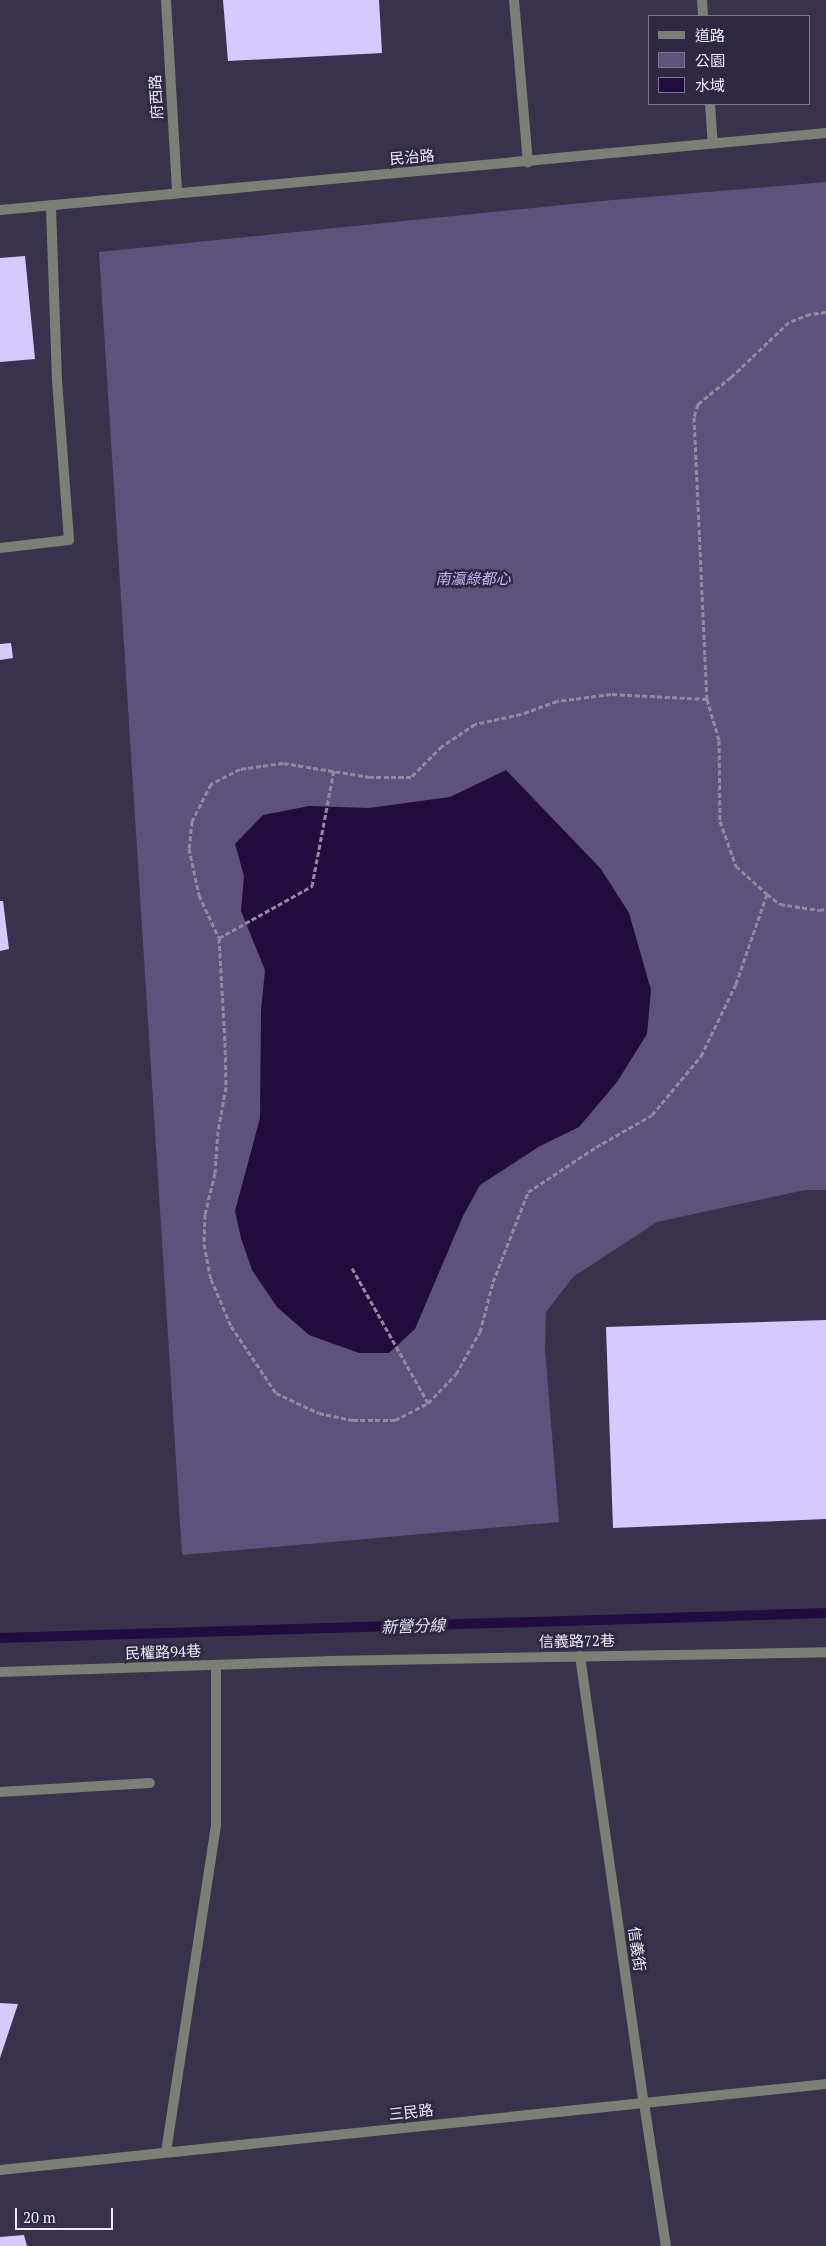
<!DOCTYPE html>
<html>
<head>
<meta charset="utf-8">
<style>
	body { margin:0 }
	#map { position:relative; width:826px; height:2246px; overflow:hidden; background:#39324d; font-family:"PT Serif","Noto Sans TC",serif }
	div>[style] { position:absolute }
	[style*='--x'] { left:calc(var(--x)*1px); top:calc(var(--y)*1px); width:calc(var(--w)*1px); rotate:calc(var(--a)*1deg) }
	.green>* { inset:0; background:#5d527b }
	.water>* { inset:0; background:#200d3e }
	.stream>* { height:10px; margin:-5px; padding:0 5px; transform-origin:5px; border-radius:5px; background:#200d3e }
	.building>* { inset:0; background:#d6cafc }
	.path>* { height:3px; margin-top:-1.5px; transform-origin:0; background:repeating-linear-gradient(90deg,#918ba1 0 5px,transparent 0 7.5px) }
	.service>* { height:10px; margin:-5px; padding:0 5px; transform-origin:5px; border-radius:5px; background:#7a8073 }
	.minor>* { height:10px; margin:-5px; padding:0 5px; transform-origin:5px; border-radius:5px; background:#7a8073 }
	.tertiary>* { height:10px; margin:-5px; padding:0 5px; transform-origin:5px; border-radius:5px; background:#7a8073 }
	span { translate:-50% -50%; white-space:nowrap; text-align:center; line-height:1.15; -webkit-text-stroke:5px #2f2842; paint-order:stroke }
	.street-label { font-size:15px; color:#eeeafb }
	.park-label { font-size:15px; color:#c7b6f9; font-style:italic }
	.water-label { font-size:16px; color:#e4e0f2; font-style:italic }
	.legend { position:absolute; left:648px; top:15px; width:162px; height:90px; box-sizing:border-box; background:#2f2842; border:1px solid #7b768c; margin:0; padding:6px 9px; list-style:none; font-size:15px; color:#eeeafb }
	.legend li { display:flex; align-items:center; gap:10px; height:25px }
	.legend b { width:25px; border:1px solid #7b768c }
	.scale { position:absolute; left:15px; top:2208px; width:98px; height:22px; box-sizing:border-box; border:2px solid #eeeafb; border-top:0; padding-left:6px; font-size:15px; line-height:18px; white-space:nowrap; color:#eeeafb; -webkit-text-stroke:4px #2f2842; paint-order:stroke }
</style>
</head>
<body>
<div id="map">
	<div class="green">
		<i style="clip-path:polygon(826px 182px,826px 1190px,805px 1190px,657px 1222px,573px 1277px,546px 1312px,545px 1348px,559px 1522px,182px 1555px,99px 252px,612px 200px)"></i>
	</div>
	<div class="water">
		<i style="clip-path:polygon(506px 770px,601px 869px,629px 913px,651px 990px,647px 1034px,617px 1082px,579px 1127px,540px 1146px,480px 1185px,463px 1216px,415px 1329px,389px 1353px,359px 1353px,309px 1335px,277px 1307px,252px 1270px,241px 1238px,235px 1211px,260px 1118px,261px 1011px,265px 970px,241px 911px,244px 876px,235px 844px,263px 815px,309px 806px,369px 808px,450px 797px)"></i>
	</div>
	<div class="stream">
		<i style="--x:0;--y:1638;--w:826;--a:-1.73"></i>
	</div>
	<div class="building">
		<i style="clip-path:polygon(223px 0,379px 0,382px 53px,228px 61px)"></i>
		<i style="clip-path:polygon(25px 256px,35px 359px,0 362px,0 258px)"></i>
		<i style="clip-path:polygon(11px 643px,13px 658px,0 660px,0 644px)"></i>
		<i style="clip-path:polygon(0 901px,3px 901px,9px 949px,0 951px)"></i>
		<i style="clip-path:polygon(826px 1320px,826px 1519px,613px 1528px,606px 1327px)"></i>
		<i style="clip-path:polygon(0 2003px,18px 2004px,0 2058px)"></i>
		<i style="clip-path:polygon(24px 2235px,27px 2246px,0 2246px,0 2237px)"></i>
	</div>
	<div class="path">
		<i style="--x:826;--y:312;--w:16;--a:173"></i>
		<i style="--x:810;--y:314;--w:22;--a:159"></i>
		<i style="--x:789;--y:322;--w:80;--a:136.5"></i>
		<i style="--x:731;--y:377;--w:43;--a:140.7"></i>
		<i style="--x:698;--y:404;--w:14;--a:107"></i>
		<i style="--x:694;--y:417;--w:282;--a:87.4"></i>
		<i style="--x:707;--y:699;--w:43;--a:73.7"></i>
		<i style="--x:719;--y:740;--w:81;--a:89.3"></i>
		<i style="--x:720;--y:821;--w:48;--a:70.4"></i>
		<i style="--x:736;--y:866;--w:42;--a:42.1"></i>
		<i style="--x:767;--y:894;--w:16;--a:38"></i>
		<i style="--x:780;--y:904;--w:39;--a:9"></i>
		<i style="--x:819;--y:910;--w:7;--a:-8"></i>
		<i style="--x:707;--y:699;--w:96;--a:-177"></i>
		<i style="--x:611;--y:694;--w:54;--a:172.6"></i>
		<i style="--x:557;--y:701;--w:38;--a:160"></i>
		<i style="--x:521;--y:714;--w:47;--a:167.7"></i>
		<i style="--x:475;--y:724;--w:40;--a:146"></i>
		<i style="--x:442;--y:746;--w:44;--a:135"></i>
		<i style="--x:411;--y:777;--w:41;--a:180"></i>
		<i style="--x:370;--y:777;--w:88;--a:-170.9"></i>
		<i style="--x:283;--y:763;--w:43;--a:172.1"></i>
		<i style="--x:240;--y:769;--w:33;--a:153"></i>
		<i style="--x:211;--y:784;--w:42;--a:117.2"></i>
		<i style="--x:192;--y:821;--w:27;--a:96"></i>
		<i style="--x:189;--y:848;--w:48;--a:78"></i>
		<i style="--x:199;--y:895;--w:47;--a:65.1"></i>
		<i style="--x:219;--y:938;--w:104;--a:86.7"></i>
		<i style="--x:225;--y:1042;--w:45;--a:88.7"></i>
		<i style="--x:226;--y:1087;--w:45;--a:100.3"></i>
		<i style="--x:218;--y:1131;--w:42;--a:94.1"></i>
		<i style="--x:215;--y:1173;--w:42;--a:103.7"></i>
		<i style="--x:205;--y:1214;--w:30;--a:92"></i>
		<i style="--x:204;--y:1244;--w:36;--a:79"></i>
		<i style="--x:211;--y:1279;--w:51;--a:66.9"></i>
		<i style="--x:231;--y:1326;--w:81;--a:56.1"></i>
		<i style="--x:276;--y:1393;--w:47;--a:24.9"></i>
		<i style="--x:319;--y:1413;--w:35;--a:12"></i>
		<i style="--x:353;--y:1420;--w:42;--a:0"></i>
		<i style="--x:395;--y:1420;--w:37;--a:-27"></i>
		<i style="--x:428;--y:1403;--w:40;--a:-46"></i>
		<i style="--x:456;--y:1374;--w:48;--a:-60.3"></i>
		<i style="--x:480;--y:1332;--w:52;--a:-75.4"></i>
		<i style="--x:493;--y:1282;--w:97;--a:-68.7"></i>
		<i style="--x:528;--y:1192;--w:82;--a:-33.5"></i>
		<i style="--x:596;--y:1147;--w:64;--a:-29.7"></i>
		<i style="--x:652;--y:1115;--w:77;--a:-50.3"></i>
		<i style="--x:701;--y:1056;--w:80;--a:-64.1"></i>
		<i style="--x:736;--y:984;--w:95;--a:-71"></i>
		<i style="--x:219;--y:938;--w:107;--a:-29.2"></i>
		<i style="--x:312;--y:886;--w:118;--a:-79.3"></i>
		<i style="--x:352;--y:1268;--w:155;--a:60.6"></i>
	</div>
	<div class="service">
		<i style="--x:514;--y:0;--w:163;--a:85.1"></i>
		<i style="--x:702;--y:0;--w:16;--a:86"></i>
		<i style="--x:710;--y:104;--w:39;--a:86"></i>
		<i style="--x:0;--y:548;--w:69;--a:-6.6"></i>
		<i style="--x:69;--y:540;--w:160;--a:-94.3"></i>
		<i style="--x:57;--y:380;--w:175;--a:-92"></i>
		<i style="--x:580;--y:1656;--w:452;--a:81.9"></i>
		<i style="--x:0;--y:1672;--w:328;--a:-1.9"></i>
		<i style="--x:328;--y:1661;--w:498;--a:-1"></i>
		<i style="--x:0;--y:1792;--w:150;--a:-3.4"></i>
		<i style="--x:166;--y:2152;--w:331;--a:-81.3"></i>
		<i style="--x:216;--y:1825;--w:159;--a:-90"></i>
	</div>
	<div class="minor">
		<i style="--x:166;--y:0;--w:193;--a:86.7"></i>
		<i style="--x:644;--y:2103;--w:145;--a:81.3"></i>
	</div>
	<div class="tertiary">
		<i style="--x:0;--y:210;--w:830;--a:-5.33"></i>
		<i style="--x:0;--y:2170;--w:830;--a:-5.94"></i>
	</div>
	<div class="street-label">
		<span style="left:156px;top:97px;rotate:-93deg">府西路</span>
		<span style="left:412px;top:157px;rotate:-5deg">民治路</span>
		<span style="left:577px;top:1641px;rotate:-1deg">信義路72巷</span>
		<span style="left:163px;top:1652px;rotate:-2deg">民權路94巷</span>
		<span style="left:637px;top:1949px;rotate:82deg">信義街</span>
		<span style="left:411px;top:2112px;rotate:-6deg">三民路</span>
	</div>
	<div class="park-label">
		<span style="left:473px;top:579px">南瀛綠都心</span>
	</div>
	<div class="water-label">
		<span style="left:413px;top:1626px;rotate:-2deg">新營分線</span>
	</div>
	<ul class="legend">
	<li><b style="height:6px;background:#7a8073"></b>道路</li>
	<li><b style="height:14px;background:#5d527b"></b>公園</li>
	<li><b style="height:14px;background:#200d3e"></b>水域</li>
	</ul>
	<div class="scale">20 m</div>
</div>
</body>
</html>
